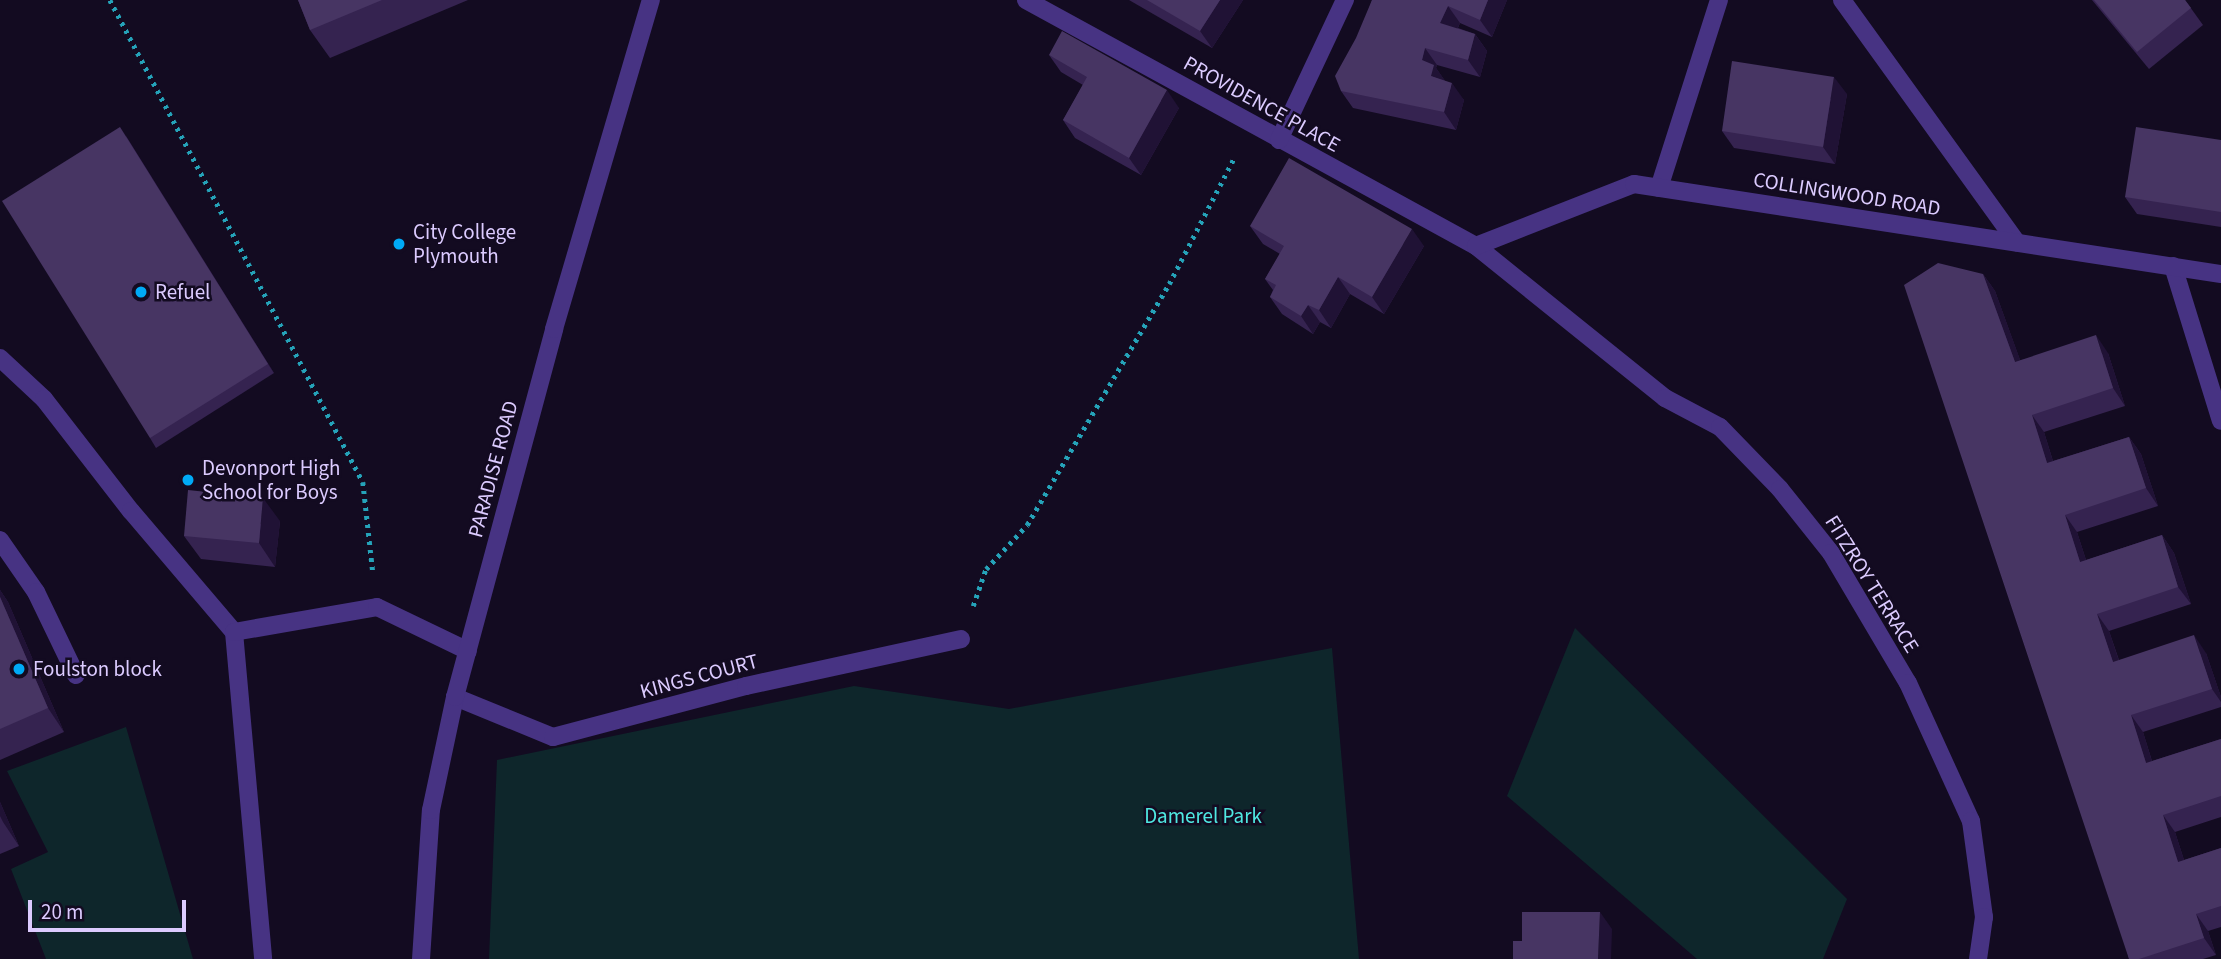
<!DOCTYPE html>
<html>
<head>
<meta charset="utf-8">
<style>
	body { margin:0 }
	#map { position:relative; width:2221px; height:959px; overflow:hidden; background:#130b21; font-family:"Source Sans 3",sans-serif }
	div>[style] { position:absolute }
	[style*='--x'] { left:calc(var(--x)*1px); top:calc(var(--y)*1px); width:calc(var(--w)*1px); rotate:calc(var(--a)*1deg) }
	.green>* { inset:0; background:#0e262b }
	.path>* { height:4.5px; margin-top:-2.25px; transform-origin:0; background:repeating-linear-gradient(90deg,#25a3b9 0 3.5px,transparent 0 8.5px) }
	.service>* { height:18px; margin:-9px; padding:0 9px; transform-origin:9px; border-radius:9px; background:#473383 }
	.minor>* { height:18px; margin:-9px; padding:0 9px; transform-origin:9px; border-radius:9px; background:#473383 }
	.wall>* { inset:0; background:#352350 }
	.shaded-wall>* { inset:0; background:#201235 }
	.building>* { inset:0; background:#473563 }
	.dots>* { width:19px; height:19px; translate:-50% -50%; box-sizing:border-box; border:4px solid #130b21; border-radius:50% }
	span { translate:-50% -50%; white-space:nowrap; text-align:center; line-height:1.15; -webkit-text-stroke:5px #130b21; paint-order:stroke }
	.street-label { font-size:21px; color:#dccbff }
	.poi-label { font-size:21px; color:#dccbff }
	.left { translate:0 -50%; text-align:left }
	.park-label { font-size:21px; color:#4fe7e1 }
	.scale { position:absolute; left:28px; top:900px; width:158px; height:32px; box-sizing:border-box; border:4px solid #dccbff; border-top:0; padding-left:9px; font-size:21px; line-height:24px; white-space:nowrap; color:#dccbff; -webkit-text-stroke:5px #130b21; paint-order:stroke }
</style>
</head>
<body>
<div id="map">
	<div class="green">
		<i style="clip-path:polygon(1575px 628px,1847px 899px,1823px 959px,1697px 959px,1507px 796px)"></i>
		<i style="clip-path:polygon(1332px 648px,1359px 959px,489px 959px,497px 760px,854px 686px,1009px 709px)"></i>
		<i style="clip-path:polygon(126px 727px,193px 959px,46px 959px,11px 869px,48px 852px,7px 771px)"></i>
	</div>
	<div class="path">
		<i style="--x:110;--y:0;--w:544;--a:62.31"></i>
		<i style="--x:363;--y:482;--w:91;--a:83.7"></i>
		<i style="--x:973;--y:606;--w:39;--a:-71"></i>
		<i style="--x:986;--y:569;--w:60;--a:-47"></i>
		<i style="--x:1027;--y:525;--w:280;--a:-59.5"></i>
		<i style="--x:1169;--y:284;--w:144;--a:-62.7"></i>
	</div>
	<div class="service">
		<i style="--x:1842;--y:0;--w:299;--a:54.2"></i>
		<i style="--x:1659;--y:188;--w:197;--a:-72.3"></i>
		<i style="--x:2173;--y:266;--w:162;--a:72.8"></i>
		<i style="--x:0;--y:358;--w:60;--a:43"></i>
		<i style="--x:44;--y:399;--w:142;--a:52.2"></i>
		<i style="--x:131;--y:511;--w:159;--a:49.6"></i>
		<i style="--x:234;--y:632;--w:328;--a:84.9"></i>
		<i style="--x:0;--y:540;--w:63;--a:55.3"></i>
		<i style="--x:36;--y:592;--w:92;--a:64.3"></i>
		<i style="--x:234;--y:632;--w:145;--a:-9.9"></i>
		<i style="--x:377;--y:607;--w:101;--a:25.8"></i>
	</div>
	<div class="minor">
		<i style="--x:1026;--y:0;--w:513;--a:28.66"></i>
		<i style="--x:1476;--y:246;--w:243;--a:38.8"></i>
		<i style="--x:1665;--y:398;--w:62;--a:27.8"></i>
		<i style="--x:1720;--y:427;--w:86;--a:45.9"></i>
		<i style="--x:1780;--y:489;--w:82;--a:51.4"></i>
		<i style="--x:1831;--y:553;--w:151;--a:59.4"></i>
		<i style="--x:1908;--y:683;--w:152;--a:65.5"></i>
		<i style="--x:1971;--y:821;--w:97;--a:82.3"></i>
		<i style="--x:1984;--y:917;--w:42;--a:98.1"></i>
		<i style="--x:1279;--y:140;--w:155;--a:-64.8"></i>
		<i style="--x:1476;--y:246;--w:170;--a:-21.4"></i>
		<i style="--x:1634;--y:184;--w:594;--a:8.72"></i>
		<i style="--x:455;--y:697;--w:106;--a:22.2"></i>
		<i style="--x:553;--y:737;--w:200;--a:-14.8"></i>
		<i style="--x:746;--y:686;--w:220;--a:-12.3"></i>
		<i style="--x:421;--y:959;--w:149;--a:-86.2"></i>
		<i style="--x:431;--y:810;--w:116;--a:-78"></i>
		<i style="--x:455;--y:697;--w:381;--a:-74.9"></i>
		<i style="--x:554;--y:329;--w:343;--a:-73.6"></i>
	</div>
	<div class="wall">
		<i style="clip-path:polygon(298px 0,468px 0,330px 58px,310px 30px)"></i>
		<i style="clip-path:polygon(1129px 0,1243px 0,1212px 48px)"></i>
		<i style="clip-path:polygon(1372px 0,1507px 0,1492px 37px,1460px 23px,1458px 28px,1475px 34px,1487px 51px,1480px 77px,1437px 65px,1436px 68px,1445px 81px,1464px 100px,1456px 130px,1353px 108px,1341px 91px)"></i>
		<i style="clip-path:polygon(2092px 0,2185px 0,2203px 25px,2149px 69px)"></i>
		<i style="clip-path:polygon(1049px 55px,1179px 108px,1141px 175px,1075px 138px,1063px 120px,1083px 85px,1061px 72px)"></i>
		<i style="clip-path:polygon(1847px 94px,1835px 164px,1734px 148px,1722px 131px)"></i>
		<i style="clip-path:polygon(126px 136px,274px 373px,156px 448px,150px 438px)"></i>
		<i style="clip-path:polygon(2221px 140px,2221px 227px,2137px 214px,2125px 197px)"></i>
		<i style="clip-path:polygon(1250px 226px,1424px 246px,1384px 314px,1350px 294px,1331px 328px,1320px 322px,1313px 334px,1282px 314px,1270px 297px,1273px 290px,1265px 279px,1280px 254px,1263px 244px)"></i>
		<i style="clip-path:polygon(1983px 274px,1995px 291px,2020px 360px,2108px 353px,2125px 406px,2044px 432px,2053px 461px,2129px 437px,2141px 454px,2158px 506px,2077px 532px,2086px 560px,2162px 535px,2174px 553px,2191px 604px,2109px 631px,2119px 660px,2206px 653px,2221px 697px,2221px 707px,2143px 732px,2152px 761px,2221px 739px,2221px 817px,2175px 832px,2184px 860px,2221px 848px,2221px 927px,2208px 931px,2216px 955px,2203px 959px,2129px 959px)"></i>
		<i style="clip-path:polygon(280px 521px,275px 567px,201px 559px,184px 536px)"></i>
		<i style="clip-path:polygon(0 590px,8px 602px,64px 732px,0 760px)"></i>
		<i style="clip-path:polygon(0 802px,19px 846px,0 854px)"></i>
	</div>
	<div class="shaded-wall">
		<i style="clip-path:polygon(1220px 0,1243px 0,1212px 48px,1200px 31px)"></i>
		<i style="clip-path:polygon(1488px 0,1507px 0,1492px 37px,1480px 20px)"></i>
		<i style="clip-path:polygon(1448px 6px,1460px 23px,1452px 40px,1440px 23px)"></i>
		<i style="clip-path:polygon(1475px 34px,1487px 51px,1480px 77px,1468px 60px)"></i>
		<i style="clip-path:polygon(1425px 48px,1437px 65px,1436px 68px,1446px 82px,1431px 76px,1422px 60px)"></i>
		<i style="clip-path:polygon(1834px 77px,1847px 94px,1835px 164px,1823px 147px)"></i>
		<i style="clip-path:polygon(1452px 83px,1464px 100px,1456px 130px,1444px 112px)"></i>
		<i style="clip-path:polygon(1167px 90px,1179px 108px,1141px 175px,1129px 158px)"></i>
		<i style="clip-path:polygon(120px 127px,126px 136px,274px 373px,268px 364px)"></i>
		<i style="clip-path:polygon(1412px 229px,1424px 246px,1384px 314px,1372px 297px)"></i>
		<i style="clip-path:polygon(1983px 274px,1995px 291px,2027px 379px,2015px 362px)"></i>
		<i style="clip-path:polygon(1338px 277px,1350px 294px,1331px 328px,1319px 310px)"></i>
		<i style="clip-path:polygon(1308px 305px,1320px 322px,1313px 334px,1301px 316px)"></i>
		<i style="clip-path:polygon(2096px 335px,2108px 353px,2125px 406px,2113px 388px)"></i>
		<i style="clip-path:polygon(2032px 415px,2044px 432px,2059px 481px,2047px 463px)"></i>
		<i style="clip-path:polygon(2129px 437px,2141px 454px,2158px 506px,2146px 488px)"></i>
		<i style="clip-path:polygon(263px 498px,280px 521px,275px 567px,259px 543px)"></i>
		<i style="clip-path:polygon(2065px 515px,2077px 532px,2092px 579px,2080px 562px)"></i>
		<i style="clip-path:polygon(2162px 535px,2174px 553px,2191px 604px,2178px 587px)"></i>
		<i style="clip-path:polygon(0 590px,8px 602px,64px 732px,48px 708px,0 597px)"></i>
		<i style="clip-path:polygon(2097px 614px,2109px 631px,2125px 679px,2113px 662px)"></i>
		<i style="clip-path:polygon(2194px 635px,2206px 653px,2221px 697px,2221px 702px,2212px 689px)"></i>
		<i style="clip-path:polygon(2131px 715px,2143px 732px,2158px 781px,2146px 763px)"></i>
		<i style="clip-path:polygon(0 802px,19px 846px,3px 822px,0 816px)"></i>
		<i style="clip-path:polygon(2163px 815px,2175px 832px,2190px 879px,2178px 862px)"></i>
		<i style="clip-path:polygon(1600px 912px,1612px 929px,1611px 959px,1598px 959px)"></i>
		<i style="clip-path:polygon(2196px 914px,2208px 931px,2216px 955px,2204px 938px)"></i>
	</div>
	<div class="building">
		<i style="clip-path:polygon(298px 0,382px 0,310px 30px)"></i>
		<i style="clip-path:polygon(1147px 0,1220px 0,1200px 31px)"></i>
		<i style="clip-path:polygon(1372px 0,1488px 0,1480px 20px,1448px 6px,1440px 23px,1475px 34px,1468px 60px,1425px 48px,1422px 60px,1434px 65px,1431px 76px,1452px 83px,1444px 112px,1341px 91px,1335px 76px,1356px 38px)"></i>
		<i style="clip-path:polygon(2094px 0,2185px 0,2191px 8px,2137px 52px)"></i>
		<i style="clip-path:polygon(1062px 31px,1167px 90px,1129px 158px,1063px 120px,1087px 77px,1049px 55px)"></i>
		<i style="clip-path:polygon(1732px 61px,1834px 77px,1823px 147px,1722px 131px)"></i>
		<i style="clip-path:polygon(120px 127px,268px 364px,150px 438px,2px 201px)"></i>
		<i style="clip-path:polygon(2136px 127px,2221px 140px,2221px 212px,2125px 197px)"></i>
		<i style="clip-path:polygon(1289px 158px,1412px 229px,1372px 297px,1338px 277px,1319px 310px,1308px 305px,1301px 316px,1270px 297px,1276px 285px,1265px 279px,1284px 246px,1250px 226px)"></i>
		<i style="clip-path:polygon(1938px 263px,1983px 274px,2015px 362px,2096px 335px,2113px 388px,2032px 415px,2047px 463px,2129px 437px,2146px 488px,2065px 515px,2080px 562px,2162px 535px,2178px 587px,2097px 614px,2113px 662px,2194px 635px,2212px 689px,2131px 715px,2146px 763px,2221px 739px,2221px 796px,2163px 815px,2178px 862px,2221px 848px,2221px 906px,2196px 914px,2204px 938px,2139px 959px,2129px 959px,1904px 285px)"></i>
		<i style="clip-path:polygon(188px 490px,263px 498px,259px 543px,184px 536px)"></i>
		<i style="clip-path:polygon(0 597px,48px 708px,0 729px)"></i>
		<i style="clip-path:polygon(1522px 912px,1600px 912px,1598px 959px,1513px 959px,1513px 941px,1522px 941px)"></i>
	</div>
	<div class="dots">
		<i style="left:399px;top:244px;background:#00aaf6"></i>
		<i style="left:141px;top:292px;background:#00aaf6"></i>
		<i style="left:188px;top:480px;background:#00aaf6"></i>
		<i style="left:19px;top:669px;background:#00aaf6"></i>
	</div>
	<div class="street-label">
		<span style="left:1262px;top:104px;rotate:29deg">PROVIDENCE PLACE</span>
		<span style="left:1847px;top:194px;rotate:9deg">COLLINGWOOD ROAD</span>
		<span style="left:493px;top:469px;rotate:-75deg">PARADISE ROAD</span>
		<span style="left:1872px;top:584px;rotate:58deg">FITZROY TERRACE</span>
		<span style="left:699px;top:676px;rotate:-15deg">KINGS COURT</span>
	</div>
	<div class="poi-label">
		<span class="left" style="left:413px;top:244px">City College<br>Plymouth</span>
		<span class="left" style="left:155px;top:292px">Refuel</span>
		<span class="left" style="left:202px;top:480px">Devonport High<br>School for Boys</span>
		<span class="left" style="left:33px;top:669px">Foulston block</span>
	</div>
	<div class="park-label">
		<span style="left:1203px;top:816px">Damerel Park</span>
	</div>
	<div class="scale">20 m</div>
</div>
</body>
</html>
